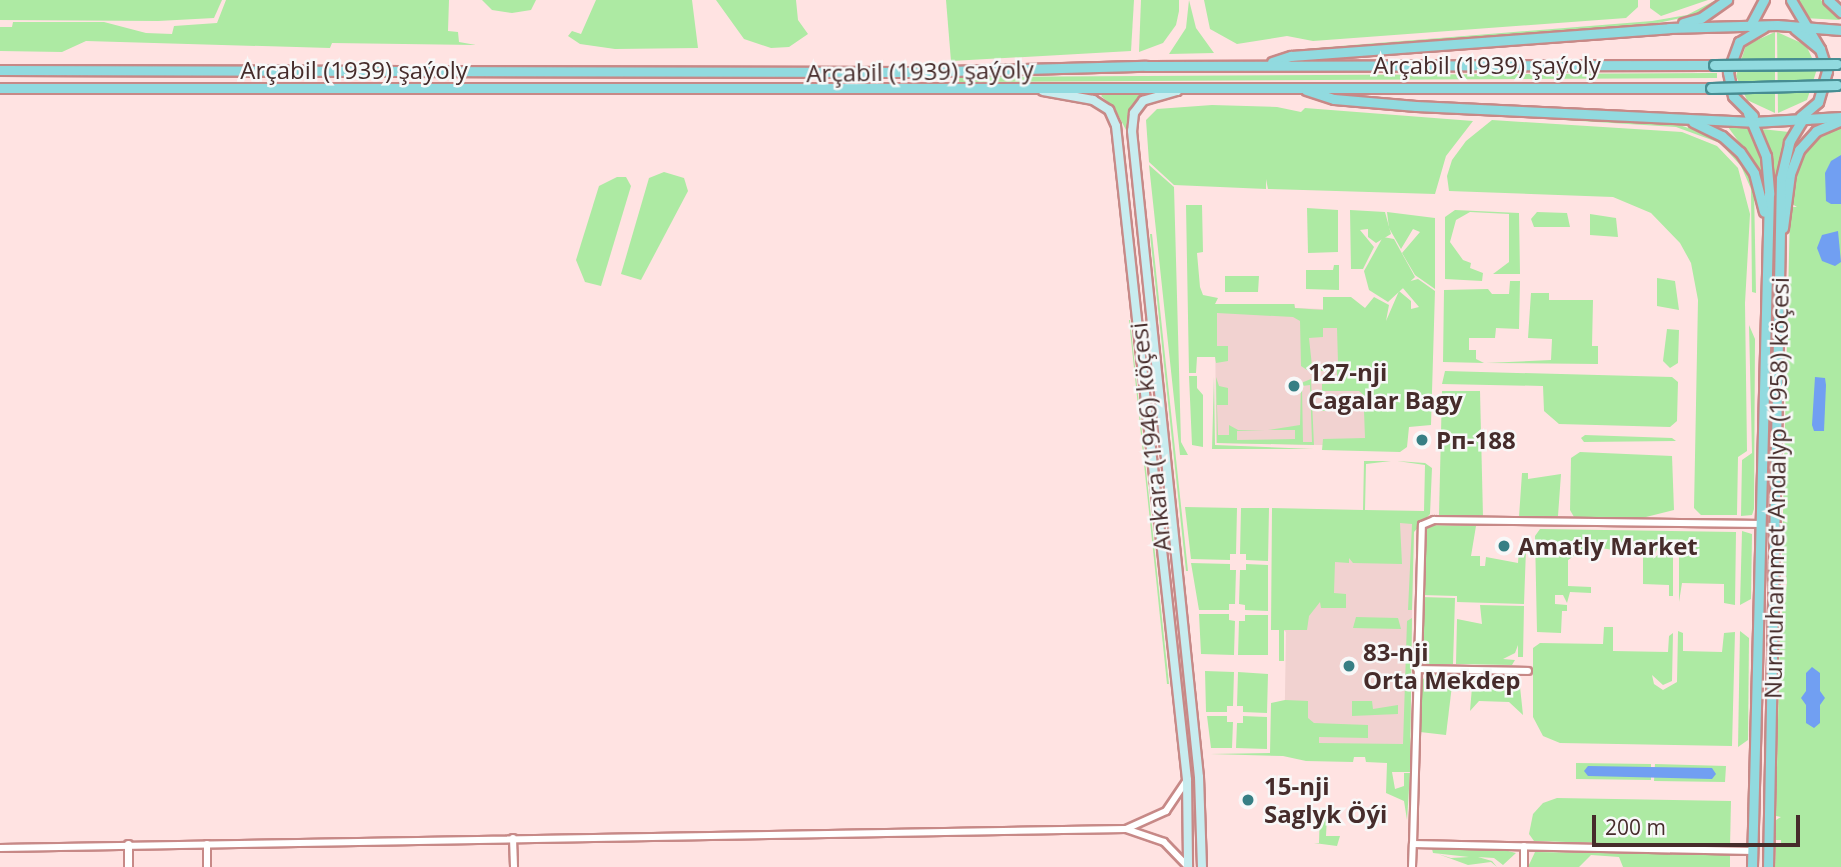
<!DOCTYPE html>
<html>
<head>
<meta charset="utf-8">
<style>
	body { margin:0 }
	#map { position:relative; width:1841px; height:867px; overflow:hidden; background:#ffe3e2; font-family:"Open Sans",sans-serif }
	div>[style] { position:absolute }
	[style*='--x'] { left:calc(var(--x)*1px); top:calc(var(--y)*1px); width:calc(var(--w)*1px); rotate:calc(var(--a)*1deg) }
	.built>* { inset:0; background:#f1d2d0 }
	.green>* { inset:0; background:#adeaa3 }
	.water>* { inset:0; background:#719ff2 }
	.roads { filter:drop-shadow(2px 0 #c78987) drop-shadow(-2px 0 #c78987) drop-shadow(0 2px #c78987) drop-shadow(0 -2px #c78987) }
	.minor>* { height:6px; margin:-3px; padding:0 3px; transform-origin:3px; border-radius:3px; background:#fff }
	.tertiary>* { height:7px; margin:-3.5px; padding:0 3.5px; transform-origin:3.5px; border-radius:3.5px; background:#fff }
	.secondary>* { height:8px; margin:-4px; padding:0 4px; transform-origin:4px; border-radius:4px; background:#c8ecef }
	.primary>* { height:9px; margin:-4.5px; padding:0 4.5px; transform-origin:4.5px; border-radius:4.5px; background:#91dadf }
	.bridges { filter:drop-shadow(2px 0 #478d92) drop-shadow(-2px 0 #478d92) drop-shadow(0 2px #478d92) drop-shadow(0 -2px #478d92) }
	.primary-bridge>* { height:9px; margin:-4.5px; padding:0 4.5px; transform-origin:4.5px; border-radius:4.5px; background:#91dadf }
	.dots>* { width:19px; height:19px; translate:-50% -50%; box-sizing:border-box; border:4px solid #f8f8f8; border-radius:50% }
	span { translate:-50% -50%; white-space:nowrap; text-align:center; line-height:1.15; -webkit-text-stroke:5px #f8f8f8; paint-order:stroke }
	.street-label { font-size:24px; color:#462c2b }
	.poi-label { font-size:24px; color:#462c2b; font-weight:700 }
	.left { translate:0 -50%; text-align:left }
	.scale { position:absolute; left:1592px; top:815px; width:208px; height:32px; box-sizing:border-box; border:4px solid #462c2b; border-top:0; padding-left:9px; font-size:21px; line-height:24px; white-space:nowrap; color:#462c2b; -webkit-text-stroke:5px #f8f8f8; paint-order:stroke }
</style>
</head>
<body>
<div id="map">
	<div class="built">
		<i style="clip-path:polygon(1215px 304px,1295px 304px,1295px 308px,1349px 310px,1372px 328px,1370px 446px,1216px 443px)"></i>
		<i style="clip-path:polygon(1275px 513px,1414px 516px,1409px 757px,1284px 754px,1286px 632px,1279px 626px)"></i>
	</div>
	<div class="green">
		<i style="clip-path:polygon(0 0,222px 0,214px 18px,158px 21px,0 20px)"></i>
		<i style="clip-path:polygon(226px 0,449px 0,448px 31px,458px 32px,459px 42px,476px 45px,332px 43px,330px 48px,86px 41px,62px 52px,0 51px,0 27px,12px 27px,13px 22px,104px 22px,146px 33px,172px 34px,174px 26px,217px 23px)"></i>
		<i style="clip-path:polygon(482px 0,536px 0,531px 10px,512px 13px,492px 10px)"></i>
		<i style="clip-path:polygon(596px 0,692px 0,698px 48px,615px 49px,580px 44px,568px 36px,572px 31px,581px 34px)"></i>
		<i style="clip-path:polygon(716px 0,796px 0,798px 20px,808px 34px,789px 47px,771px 48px,744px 39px)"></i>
		<i style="clip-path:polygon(946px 0,1134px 0,1131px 51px,951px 61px)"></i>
		<i style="clip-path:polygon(1141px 0,1179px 0,1179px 11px,1176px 25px,1163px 43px,1139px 52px)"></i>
		<i style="clip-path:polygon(1189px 0,1196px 28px,1214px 53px,1169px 54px,1186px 28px)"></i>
		<i style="clip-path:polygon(1204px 0,1638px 0,1638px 7px,1626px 18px,1313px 41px,1287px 36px,1237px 44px,1210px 29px)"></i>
		<i style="clip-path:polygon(1650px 0,1708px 0,1661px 16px,1650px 8px)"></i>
		<i style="clip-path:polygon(1716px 0,1720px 0,1695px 15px,1653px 24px,1303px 49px,1652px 21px,1687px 15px)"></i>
		<i style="clip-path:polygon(1796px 0,1821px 0,1840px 20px,1804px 18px)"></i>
		<i style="clip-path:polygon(1775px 32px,1775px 113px,1747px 100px,1736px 76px,1746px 45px)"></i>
		<i style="clip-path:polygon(1777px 32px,1806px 45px,1817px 69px,1807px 100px,1778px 113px)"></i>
		<i style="clip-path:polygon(1717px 73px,1717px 78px,959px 82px,959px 77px)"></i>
		<i style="clip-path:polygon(1104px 93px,1141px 95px,1128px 112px,1126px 130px,1114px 107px,1101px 96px)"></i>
		<i style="clip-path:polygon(1212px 105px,1277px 107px,1301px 112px,1305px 108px,1473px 121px,1446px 156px,1435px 194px,1268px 189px,1266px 179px,1266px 189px,1174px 185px,1149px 162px,1146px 120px,1157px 109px)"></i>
		<i style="clip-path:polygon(1507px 114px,1676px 124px,1717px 137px,1739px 157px,1754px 188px,1756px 293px,1752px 292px,1751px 189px,1741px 166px,1720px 143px,1676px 127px,1499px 116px)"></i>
		<i style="clip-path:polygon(1492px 120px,1682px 132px,1717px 146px,1738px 168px,1750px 214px,1745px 303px,1747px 451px,1738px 457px,1737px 515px,1701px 515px,1694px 508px,1698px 300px,1691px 263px,1680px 243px,1651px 213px,1613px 197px,1449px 191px,1447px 176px,1452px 160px,1466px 141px)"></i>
		<i style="clip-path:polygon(1728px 127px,1749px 129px,1760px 152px,1763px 175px)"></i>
		<i style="clip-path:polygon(1841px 127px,1841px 867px,1775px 867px,1776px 846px,1781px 845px,1781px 840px,1776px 840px,1776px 820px,1781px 817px,1776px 816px,1780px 626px,1787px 582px,1782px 555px,1790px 212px,1791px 207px,1797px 207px,1792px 204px,1795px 178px,1803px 154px,1822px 135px)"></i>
		<i style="clip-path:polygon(1761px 129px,1789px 132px,1777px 168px,1775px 240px,1773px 168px)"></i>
		<i style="clip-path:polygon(1149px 165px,1174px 187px,1181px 442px,1188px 455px,1180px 455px)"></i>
		<i style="clip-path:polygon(664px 172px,684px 178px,688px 191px,641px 280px,621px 274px,649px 178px)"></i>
		<i style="clip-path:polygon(617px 177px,626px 177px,631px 186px,601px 286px,585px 282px,576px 260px,599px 186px)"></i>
		<i style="clip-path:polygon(1186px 205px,1202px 205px,1203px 252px,1197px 253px,1200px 287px,1203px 295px,1218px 298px,1215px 304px,1294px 304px,1295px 308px,1323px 310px,1323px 297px,1351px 297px,1365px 308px,1374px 297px,1389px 305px,1386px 321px,1399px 291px,1411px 301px,1411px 309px,1419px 307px,1402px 287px,1407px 282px,1418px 279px,1435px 291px,1431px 425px,1409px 427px,1407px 447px,1400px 452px,1322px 450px,1323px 439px,1365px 438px,1364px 411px,1322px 411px,1322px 404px,1359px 403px,1366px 397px,1359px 391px,1322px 391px,1322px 384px,1337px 383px,1337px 369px,1321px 371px,1321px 364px,1338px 363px,1337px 328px,1323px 328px,1323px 337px,1309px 338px,1312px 366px,1307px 370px,1301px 366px,1300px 321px,1293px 317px,1217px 313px,1217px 346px,1228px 346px,1228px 361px,1216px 363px,1215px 357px,1197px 357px,1196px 373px,1189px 373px)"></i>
		<i style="clip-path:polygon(1307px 208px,1338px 210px,1338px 252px,1308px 253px)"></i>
		<i style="clip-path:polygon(1350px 210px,1385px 212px,1391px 234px,1376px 243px,1368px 237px,1368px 229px,1360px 230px,1374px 247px,1363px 269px,1351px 269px)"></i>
		<i style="clip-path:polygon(1455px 210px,1519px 213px,1520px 274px,1493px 274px,1509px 262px,1509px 214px,1470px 212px,1456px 220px,1450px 242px,1463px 260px,1471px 263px,1470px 268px,1483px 273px,1482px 281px,1445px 279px,1445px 217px)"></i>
		<i style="clip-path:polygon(1387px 212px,1435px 218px,1435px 289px,1415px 275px,1402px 253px,1420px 232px,1413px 229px,1401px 249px,1389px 228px)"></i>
		<i style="clip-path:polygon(1537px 212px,1567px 213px,1570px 227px,1534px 227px,1531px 219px)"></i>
		<i style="clip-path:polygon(1590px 214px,1616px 218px,1618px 237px,1590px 235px)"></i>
		<i style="clip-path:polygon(1150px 234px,1152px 234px,1188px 571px,1186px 571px)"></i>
		<i style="clip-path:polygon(1383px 237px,1394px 239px,1415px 277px,1388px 302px,1369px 290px,1364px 271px)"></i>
		<i style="clip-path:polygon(1334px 265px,1339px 265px,1339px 290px,1306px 289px,1306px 270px,1333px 270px)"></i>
		<i style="clip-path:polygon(1225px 276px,1259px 276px,1258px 292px,1225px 292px)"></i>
		<i style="clip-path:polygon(1657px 278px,1675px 281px,1679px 310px,1657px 306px)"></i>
		<i style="clip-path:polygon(1510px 281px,1520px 281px,1519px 329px,1496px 328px,1495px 338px,1469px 338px,1469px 350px,1476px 350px,1476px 359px,1484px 363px,1443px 362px,1444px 290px,1488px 289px,1492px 294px,1509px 294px)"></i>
		<i style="clip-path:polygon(1531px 293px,1549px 293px,1549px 300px,1593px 300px,1592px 346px,1598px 346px,1598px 364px,1486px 363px,1551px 360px,1552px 339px,1528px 338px)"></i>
		<i style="clip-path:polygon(1129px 320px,1130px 320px,1169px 684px,1167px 684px)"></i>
		<i style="clip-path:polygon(1749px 325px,1755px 339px,1754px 509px,1752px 515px,1741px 516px,1742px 460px,1752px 453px)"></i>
		<i style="clip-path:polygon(1667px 329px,1679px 330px,1678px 363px,1670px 368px,1663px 361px)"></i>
		<i style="clip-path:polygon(1445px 371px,1672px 377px,1678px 382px,1677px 421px,1670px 427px,1559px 424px,1544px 411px,1543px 386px,1442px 384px)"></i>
		<i style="clip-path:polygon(1189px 376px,1197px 376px,1197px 388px,1203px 395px,1203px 447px,1192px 445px)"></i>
		<i style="clip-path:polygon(1214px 376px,1215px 445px,1314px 449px,1212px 449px)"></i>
		<i style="clip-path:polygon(evenodd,1216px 377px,1219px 386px,1228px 388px,1228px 405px,1217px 405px,1218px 435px,1229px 435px,1229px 425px,1238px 430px,1265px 430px,1237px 431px,1237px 440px,1295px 439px,1295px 430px,1268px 430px,1300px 425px,1301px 383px,1311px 379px,1314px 445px,1217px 443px,1216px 377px,1310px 385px,1312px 442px,1303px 442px,1302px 386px,1310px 385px)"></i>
		<i style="clip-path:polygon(1442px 391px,1480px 391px,1483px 517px,1439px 515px)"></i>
		<i style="clip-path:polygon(1585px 435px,1672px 438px,1676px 441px,1584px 442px,1581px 438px)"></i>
		<i style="clip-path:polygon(1580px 452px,1672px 456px,1674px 510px,1634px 520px,1574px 517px,1570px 510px,1571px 458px)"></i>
		<i style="clip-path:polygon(1364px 461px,1391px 461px,1366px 464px,1365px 510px,1424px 511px,1425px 465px,1397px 461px,1425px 463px,1432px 468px,1430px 514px,1414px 532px,1412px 610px,1408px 610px,1412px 524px,1400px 523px,1402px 564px,1353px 563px,1349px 558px,1349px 563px,1335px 562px,1334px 593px,1346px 594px,1346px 608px,1321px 608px,1320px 602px,1309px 616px,1307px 630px,1284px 630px,1284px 661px,1279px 661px,1279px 630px,1271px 630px,1272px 508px,1363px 510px)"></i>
		<i style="clip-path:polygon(1522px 473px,1528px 473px,1528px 479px,1561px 474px,1558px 516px,1519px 517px)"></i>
		<i style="clip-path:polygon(1185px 507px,1237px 508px,1236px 554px,1230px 554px,1230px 560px,1191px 559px)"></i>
		<i style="clip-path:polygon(1241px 508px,1269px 508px,1268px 561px,1246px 560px,1246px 554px,1240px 554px)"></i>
		<i style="clip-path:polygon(1427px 525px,1476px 526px,1471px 556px,1480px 556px,1480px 566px,1485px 566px,1486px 557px,1518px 563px,1519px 549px,1526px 549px,1524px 604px,1457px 602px,1457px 596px,1421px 595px)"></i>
		<i style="clip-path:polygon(1540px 529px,1736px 532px,1735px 605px,1724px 603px,1724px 584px,1682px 583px,1679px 602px,1679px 556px,1671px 544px,1658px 546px,1653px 559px,1665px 549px,1673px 554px,1673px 596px,1669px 596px,1669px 585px,1643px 584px,1643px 555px,1589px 546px,1568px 560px,1568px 586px,1591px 587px,1591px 593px,1570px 592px,1567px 603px,1563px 595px,1555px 595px,1555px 604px,1567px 605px,1567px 611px,1562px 611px,1561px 633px,1537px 632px,1535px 536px)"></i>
		<i style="clip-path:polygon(1742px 531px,1752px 534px,1751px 599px,1740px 605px)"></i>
		<i style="clip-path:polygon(1191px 563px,1230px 564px,1230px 570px,1236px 570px,1235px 604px,1229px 604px,1229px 610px,1199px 610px)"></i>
		<i style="clip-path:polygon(1246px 564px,1268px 565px,1268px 611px,1245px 610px,1245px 605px,1239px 604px,1240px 570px,1246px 570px)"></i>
		<i style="clip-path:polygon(1421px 597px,1455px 598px,1453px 664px,1427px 664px,1421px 659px)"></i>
		<i style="clip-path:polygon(1480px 605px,1524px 606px,1523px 657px,1518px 657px,1518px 645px,1515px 653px,1503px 659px,1515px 660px,1512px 665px,1456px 664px,1457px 619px,1482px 624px)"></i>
		<i style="clip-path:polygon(1199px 614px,1229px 614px,1229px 620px,1235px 621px,1234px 655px,1201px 654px)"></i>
		<i style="clip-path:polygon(1245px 615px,1268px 615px,1268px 655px,1238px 655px,1239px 621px,1245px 621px)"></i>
		<i style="clip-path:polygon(1356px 617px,1398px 618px,1401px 629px,1353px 628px)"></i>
		<i style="clip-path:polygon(1412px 618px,1410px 772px,1392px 772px,1395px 789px,1404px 786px,1404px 773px,1410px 773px,1407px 820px,1404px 801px,1386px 793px,1387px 763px,1366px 762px,1365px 757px,1354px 757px,1353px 762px,1306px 761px,1283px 756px,1210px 754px,1270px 753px,1271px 703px,1285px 700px,1308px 701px,1308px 718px,1314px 723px,1368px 725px,1368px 738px,1319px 737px,1319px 743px,1403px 744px,1407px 621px)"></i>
		<i style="clip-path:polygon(1604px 627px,1613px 627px,1613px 651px,1668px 652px,1669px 636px,1673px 633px,1672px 681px,1663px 685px,1652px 675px,1654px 684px,1663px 690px,1677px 682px,1678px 631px,1683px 633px,1683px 651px,1722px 652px,1724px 633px,1735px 632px,1732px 746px,1560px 743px,1543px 736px,1533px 717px,1533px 648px,1540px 643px,1603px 644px)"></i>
		<i style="clip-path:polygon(1740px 631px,1749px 638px,1748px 740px,1738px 747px)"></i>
		<i style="clip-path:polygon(1205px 671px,1234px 672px,1233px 706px,1227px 706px,1227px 712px,1206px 712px)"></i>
		<i style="clip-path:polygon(1238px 672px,1268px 674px,1267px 713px,1243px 712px,1243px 706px,1237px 706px)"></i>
		<i style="clip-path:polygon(1427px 674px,1453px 677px,1446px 735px,1420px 732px,1421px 682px)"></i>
		<i style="clip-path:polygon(1473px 675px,1519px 677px,1523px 715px,1509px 702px,1479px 701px,1470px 711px)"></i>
		<i style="clip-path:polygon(1352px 701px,1372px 701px,1373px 709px,1398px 705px,1398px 714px,1352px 716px)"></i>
		<i style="clip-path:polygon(1207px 716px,1227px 716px,1227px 722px,1233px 722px,1232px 748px,1211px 748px)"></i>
		<i style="clip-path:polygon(1243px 716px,1267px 717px,1267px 749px,1236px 748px,1237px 723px,1243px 723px)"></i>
		<i style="clip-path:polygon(1576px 763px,1651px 764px,1651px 780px,1576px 779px)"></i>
		<i style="clip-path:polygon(1655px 764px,1726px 766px,1725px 782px,1654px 781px)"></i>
		<i style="clip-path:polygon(1557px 798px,1731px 801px,1730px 847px,1534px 841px,1529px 834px,1533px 814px,1543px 803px)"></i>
		<i style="clip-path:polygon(1320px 808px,1340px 809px,1340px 815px,1327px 816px,1326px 836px,1340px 836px,1337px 846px,1314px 843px,1319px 843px)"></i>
		<i style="clip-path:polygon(1432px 849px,1508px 851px,1516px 853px,1503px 865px,1494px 858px,1478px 857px,1492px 861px,1497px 867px,1491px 862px,1468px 865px,1438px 854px,1451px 858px,1469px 857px,1433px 853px)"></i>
		<i style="clip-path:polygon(1535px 852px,1730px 855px,1730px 867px,1623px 867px,1619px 857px,1591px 855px,1579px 867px,1528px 867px)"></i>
	</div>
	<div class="water">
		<i style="clip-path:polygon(1841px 155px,1841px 204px,1831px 204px,1826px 201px,1825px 173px,1831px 161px)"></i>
		<i style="clip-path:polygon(1838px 231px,1841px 262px,1835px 266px,1822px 261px,1817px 248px,1822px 235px)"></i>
		<i style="clip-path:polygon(1815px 377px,1825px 378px,1826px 385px,1824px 431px,1814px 431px,1812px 425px)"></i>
		<i style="clip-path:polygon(1812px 667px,1820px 673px,1820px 691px,1825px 698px,1820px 705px,1820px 723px,1814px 728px,1806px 723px,1806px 705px,1801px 698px,1806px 691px,1806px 673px)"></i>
		<i style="clip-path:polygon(1588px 766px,1712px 768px,1716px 774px,1712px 779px,1588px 776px,1584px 771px)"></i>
	</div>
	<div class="roads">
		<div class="minor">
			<i style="--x:1417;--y:669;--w:111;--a:1"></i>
			<i style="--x:1126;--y:829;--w:44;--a:-24.2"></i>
			<i style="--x:1166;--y:811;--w:37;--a:-56"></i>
			<i style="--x:513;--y:838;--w:29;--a:88"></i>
			<i style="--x:207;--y:844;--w:23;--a:90"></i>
			<i style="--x:1413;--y:844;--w:319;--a:-88.4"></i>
			<i style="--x:1422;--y:525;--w:13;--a:-23"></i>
			<i style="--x:1434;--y:520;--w:326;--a:0.7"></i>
			<i style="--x:0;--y:848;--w:1126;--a:-0.97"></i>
			<i style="--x:1126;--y:829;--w:40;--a:18.9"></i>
			<i style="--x:1164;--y:842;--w:35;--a:46"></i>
			<i style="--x:1412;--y:867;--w:23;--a:-88"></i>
			<i style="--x:1413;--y:844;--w:340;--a:1.2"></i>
			<i style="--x:1524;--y:867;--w:21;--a:-90"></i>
		</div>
		<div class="tertiary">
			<i style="--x:128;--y:844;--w:23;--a:90"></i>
		</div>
		<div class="secondary">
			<i style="--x:1043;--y:91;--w:51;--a:10.2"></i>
			<i style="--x:1093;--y:100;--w:19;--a:32"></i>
			<i style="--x:1109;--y:110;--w:17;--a:66"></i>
			<i style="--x:1116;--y:126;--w:658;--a:83.8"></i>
			<i style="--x:1187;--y:780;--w:87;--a:89.3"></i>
			<i style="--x:1177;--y:91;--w:35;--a:164"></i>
			<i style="--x:1143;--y:101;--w:15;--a:127"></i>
			<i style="--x:1134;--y:113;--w:18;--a:96"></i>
			<i style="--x:1132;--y:131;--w:649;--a:84.08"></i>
			<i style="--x:1199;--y:777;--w:90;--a:88.1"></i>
		</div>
		<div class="primary">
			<i style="--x:1791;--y:0;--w:57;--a:59.4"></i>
			<i style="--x:1820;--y:49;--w:23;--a:72"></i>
			<i style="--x:1827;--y:71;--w:32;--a:106"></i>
			<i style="--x:1818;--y:102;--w:23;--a:140"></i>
			<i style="--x:1828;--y:0;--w:18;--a:43"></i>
			<i style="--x:1683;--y:23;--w:19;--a:-16"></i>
			<i style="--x:1701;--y:18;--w:32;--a:-35"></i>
			<i style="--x:1750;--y:26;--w:30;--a:-62"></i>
			<i style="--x:1795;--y:29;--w:32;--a:39"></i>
			<i style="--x:1272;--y:62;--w:20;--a:-18"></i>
			<i style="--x:1291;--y:56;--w:379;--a:-4.2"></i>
			<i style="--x:1669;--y:28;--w:108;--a:-1.6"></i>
			<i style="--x:1777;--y:25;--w:64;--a:4.5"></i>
			<i style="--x:0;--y:70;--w:909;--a:0.13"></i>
			<i style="--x:909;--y:72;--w:237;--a:-1.5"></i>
			<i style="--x:1146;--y:66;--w:568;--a:-0.1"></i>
			<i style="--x:0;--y:88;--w:1711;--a:0"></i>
			<i style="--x:1306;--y:90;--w:29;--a:18"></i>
			<i style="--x:1334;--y:99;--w:82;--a:4.9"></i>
			<i style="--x:1416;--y:106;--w:337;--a:2.7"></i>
			<i style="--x:1753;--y:122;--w:88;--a:-3.3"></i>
			<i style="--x:1748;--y:113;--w:47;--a:67.3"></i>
			<i style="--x:1766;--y:156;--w:38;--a:85"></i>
			<i style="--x:1769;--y:194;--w:673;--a:91.45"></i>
			<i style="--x:1753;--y:116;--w:28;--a:-135"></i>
			<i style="--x:1733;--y:96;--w:25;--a:-102"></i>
			<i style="--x:1728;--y:72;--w:32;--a:-70"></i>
			<i style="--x:1739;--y:42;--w:29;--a:-31"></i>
			<i style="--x:1693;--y:122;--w:32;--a:26"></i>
			<i style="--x:1722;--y:136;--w:24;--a:42"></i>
			<i style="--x:1740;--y:152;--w:25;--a:56"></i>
			<i style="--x:1754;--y:173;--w:40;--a:75.6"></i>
			<i style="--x:1783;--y:228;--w:54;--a:-82.6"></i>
			<i style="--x:1790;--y:174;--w:26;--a:-69"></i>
			<i style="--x:1799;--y:150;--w:25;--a:-48"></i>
			<i style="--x:1816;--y:131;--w:26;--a:-23"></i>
			<i style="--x:1768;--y:867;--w:689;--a:-88.92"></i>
			<i style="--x:1781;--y:178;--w:37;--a:-77"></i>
			<i style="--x:1789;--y:142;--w:31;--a:-59"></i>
		</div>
	</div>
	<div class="bridges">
		<div class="primary-bridge">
			<i style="--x:1714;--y:65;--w:123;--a:-0.5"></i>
			<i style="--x:1711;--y:88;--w:126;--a:-1.4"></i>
		</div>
	</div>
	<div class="dots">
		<i style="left:1294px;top:386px;background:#377f84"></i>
		<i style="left:1422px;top:440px;background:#377f84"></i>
		<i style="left:1504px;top:546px;background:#377f84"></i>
		<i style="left:1349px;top:666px;background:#377f84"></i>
		<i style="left:1248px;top:800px;background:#377f84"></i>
	</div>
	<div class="street-label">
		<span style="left:1487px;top:65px">Arçabil (1939) şaýoly</span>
		<span style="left:354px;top:70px">Arçabil (1939) şaýoly</span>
		<span style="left:920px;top:71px;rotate:-1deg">Arçabil (1939) şaýoly</span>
		<span style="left:1150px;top:437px;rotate:-96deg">Ankara (1946) köçesi</span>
		<span style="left:1776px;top:488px;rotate:-89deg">Nurmuhammet Andalyp (1958) köçesi</span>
	</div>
	<div class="poi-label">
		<span class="left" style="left:1308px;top:386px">127-nji<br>Cagalar Bagy</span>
		<span class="left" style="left:1436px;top:440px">Рп-188</span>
		<span class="left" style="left:1518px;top:546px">Amatly Market</span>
		<span class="left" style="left:1363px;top:666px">83-nji<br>Orta Mekdep</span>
		<span class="left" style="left:1264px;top:800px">15-nji<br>Saglyk Öýi</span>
	</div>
	<div class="scale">200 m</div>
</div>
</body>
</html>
